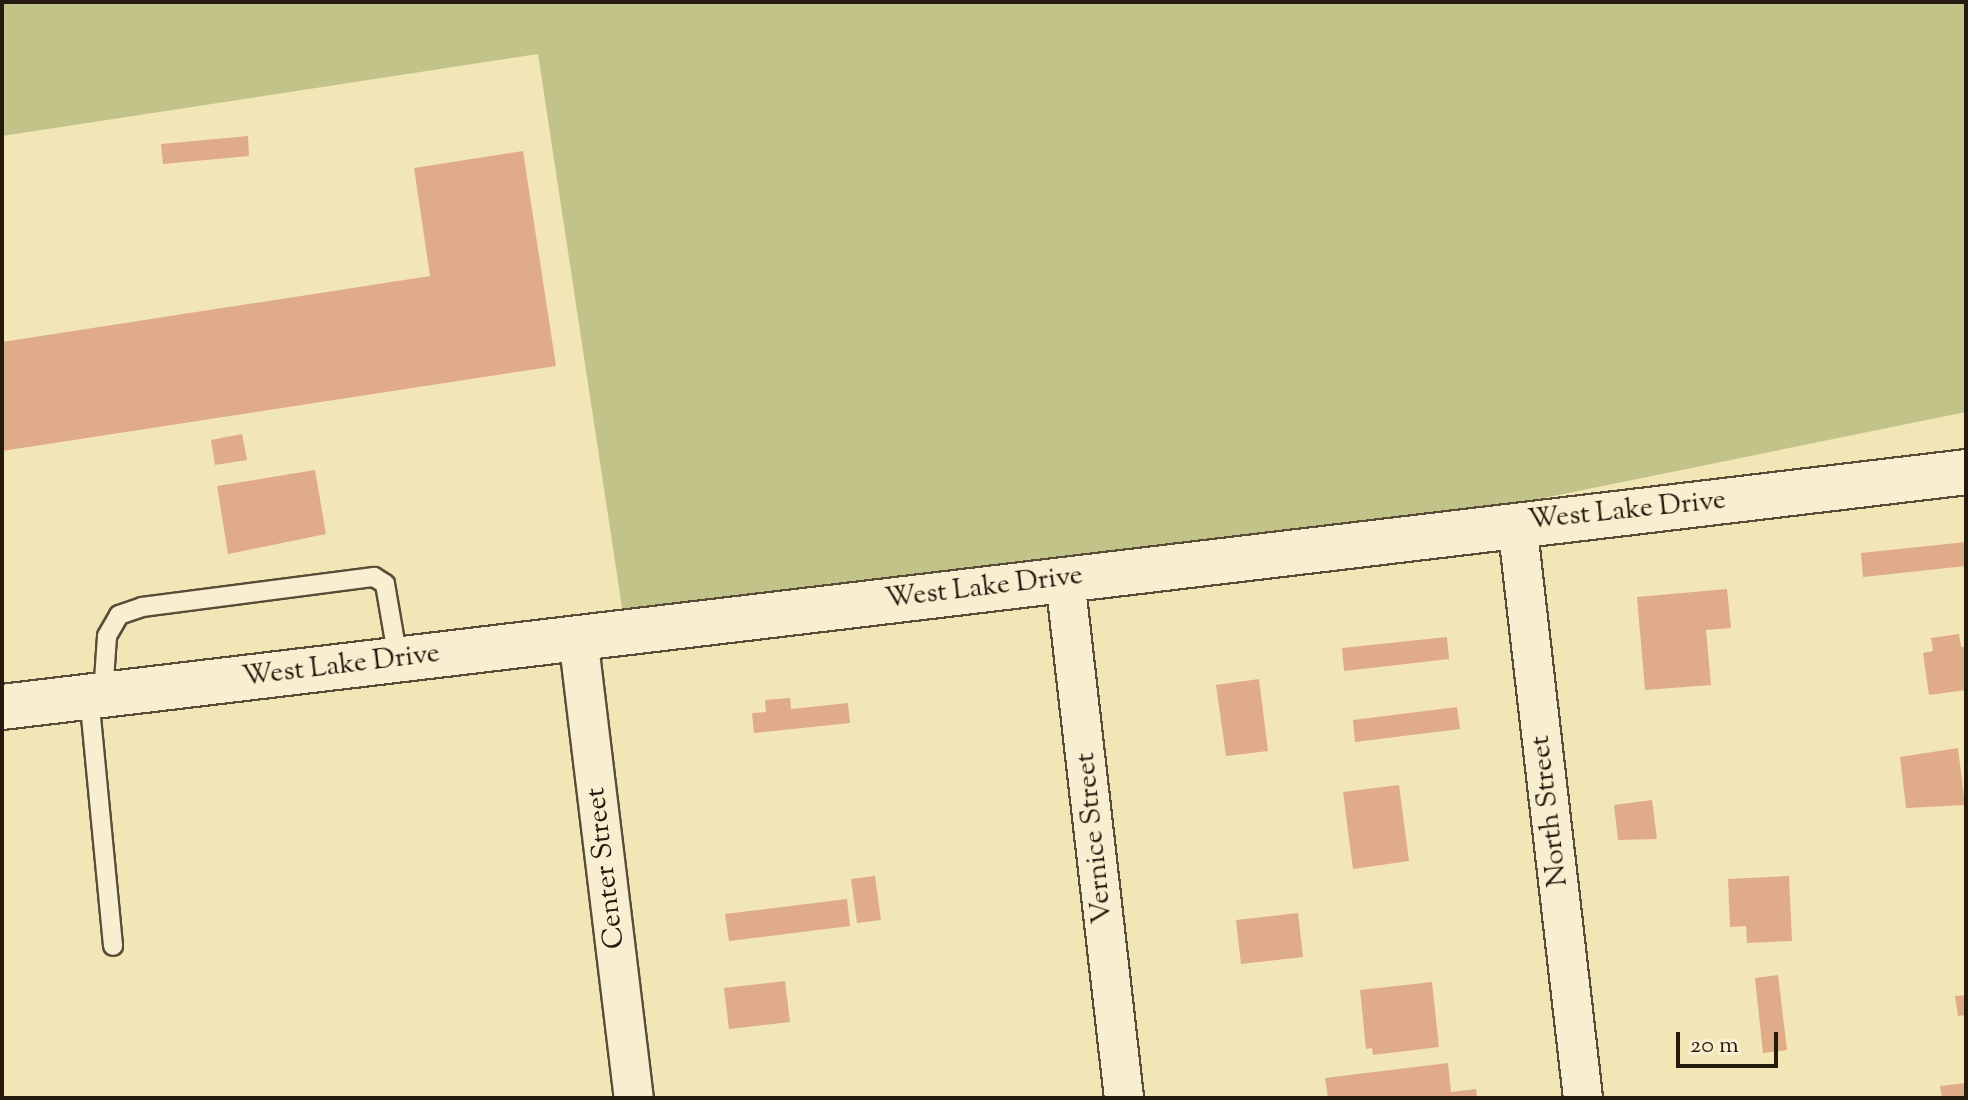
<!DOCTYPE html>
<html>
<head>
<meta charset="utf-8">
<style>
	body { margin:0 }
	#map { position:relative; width:1968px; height:1100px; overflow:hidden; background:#f3e6b6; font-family:"Sorts Mill Goudy",serif }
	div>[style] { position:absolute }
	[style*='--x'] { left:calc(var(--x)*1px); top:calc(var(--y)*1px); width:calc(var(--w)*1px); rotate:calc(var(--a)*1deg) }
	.green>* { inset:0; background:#c2c389 }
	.building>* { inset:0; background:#e0ab88 }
	.roads { filter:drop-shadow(2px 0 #594d39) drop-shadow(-2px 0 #594d39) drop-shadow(0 2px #594d39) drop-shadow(0 -2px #594d39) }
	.service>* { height:18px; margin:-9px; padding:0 9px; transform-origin:9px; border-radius:9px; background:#f7efd0 }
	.minor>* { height:38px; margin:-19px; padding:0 19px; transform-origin:19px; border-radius:19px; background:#f7efd0 }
	.tertiary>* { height:44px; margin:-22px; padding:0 22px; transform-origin:22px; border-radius:22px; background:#f7efd0 }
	span { translate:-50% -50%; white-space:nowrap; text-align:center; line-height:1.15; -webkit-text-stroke:7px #f7efd0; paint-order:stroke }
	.street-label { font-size:28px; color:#261a0f }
	.frame { position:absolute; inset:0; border:4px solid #261a0f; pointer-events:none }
	.scale { position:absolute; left:1676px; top:1032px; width:102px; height:36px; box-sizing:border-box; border:4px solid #261a0f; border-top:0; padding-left:10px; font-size:24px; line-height:28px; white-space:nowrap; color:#261a0f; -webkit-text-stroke:6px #f7efd0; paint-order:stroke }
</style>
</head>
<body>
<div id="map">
	<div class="green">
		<i style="clip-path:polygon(2px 2px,1966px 2px,1966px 412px,1495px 508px,623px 614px,538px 54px,2px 136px)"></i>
	</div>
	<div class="building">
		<i style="clip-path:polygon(248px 136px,249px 156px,163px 164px,161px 144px)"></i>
		<i style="clip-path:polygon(523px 151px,556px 366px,2px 451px,2px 342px,430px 276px,414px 168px)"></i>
		<i style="clip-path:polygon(242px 434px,247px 460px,215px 465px,211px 440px)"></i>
		<i style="clip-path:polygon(315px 470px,326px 534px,228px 554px,217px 486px)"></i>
		<i style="clip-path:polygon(1966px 542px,1966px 566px,1863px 577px,1861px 553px)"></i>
		<i style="clip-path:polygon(1727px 589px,1731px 628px,1706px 630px,1711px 685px,1645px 690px,1637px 597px)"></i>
		<i style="clip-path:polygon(1959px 634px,1961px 647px,1966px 647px,1966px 690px,1929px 695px,1923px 653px,1933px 651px,1931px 638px)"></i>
		<i style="clip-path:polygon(1447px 637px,1449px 659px,1344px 671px,1342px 648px)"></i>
		<i style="clip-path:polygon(1259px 679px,1268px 751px,1226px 756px,1216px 685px)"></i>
		<i style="clip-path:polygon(790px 698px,791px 709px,848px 703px,850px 723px,754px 733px,752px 713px,766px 712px,765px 700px)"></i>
		<i style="clip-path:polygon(1457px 707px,1460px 729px,1355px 742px,1353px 720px)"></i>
		<i style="clip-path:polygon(1958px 748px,1965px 805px,1906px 808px,1900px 757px)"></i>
		<i style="clip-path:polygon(1399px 785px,1409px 861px,1353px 869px,1343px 792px)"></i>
		<i style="clip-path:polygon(1652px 800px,1657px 839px,1618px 840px,1614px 805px)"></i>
		<i style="clip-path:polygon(875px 876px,881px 920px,857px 923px,851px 879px)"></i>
		<i style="clip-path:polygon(1789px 876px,1792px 941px,1747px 943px,1746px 926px,1730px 927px,1728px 879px)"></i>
		<i style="clip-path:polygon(847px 899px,850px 926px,729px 941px,725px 914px)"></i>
		<i style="clip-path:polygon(1298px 913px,1303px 957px,1241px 964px,1236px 920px)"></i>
		<i style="clip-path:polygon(1778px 975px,1787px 1050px,1763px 1053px,1755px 978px)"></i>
		<i style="clip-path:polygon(785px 981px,790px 1022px,729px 1029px,724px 988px)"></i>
		<i style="clip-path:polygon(1432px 982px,1439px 1047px,1373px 1055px,1372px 1048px,1366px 1049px,1360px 990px)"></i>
		<i style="clip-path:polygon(1966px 995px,1966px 1015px,1958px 1016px,1955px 996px)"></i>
		<i style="clip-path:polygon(1448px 1063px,1451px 1092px,1476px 1089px,1477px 1098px,1328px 1098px,1325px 1078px)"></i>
		<i style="clip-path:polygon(1966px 1083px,1966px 1098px,1942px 1098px,1940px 1086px)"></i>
	</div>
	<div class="roads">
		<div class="service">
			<i style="--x:103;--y:695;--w:59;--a:-86.1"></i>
			<i style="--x:107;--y:636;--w:24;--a:-60"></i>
			<i style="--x:119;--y:615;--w:24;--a:-19"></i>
			<i style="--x:142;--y:607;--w:234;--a:-7.4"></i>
			<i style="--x:374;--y:577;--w:13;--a:32"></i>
			<i style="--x:385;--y:584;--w:76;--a:80.2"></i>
			<i style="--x:89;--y:696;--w:251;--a:84.5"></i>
		</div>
		<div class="minor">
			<i style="--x:1517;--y:523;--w:579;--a:83.45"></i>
			<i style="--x:1065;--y:579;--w:522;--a:83.51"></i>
			<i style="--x:578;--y:637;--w:464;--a:83.1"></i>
		</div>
		<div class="tertiary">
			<i style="--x:2;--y:707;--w:1978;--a:-6.82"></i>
		</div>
	</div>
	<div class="street-label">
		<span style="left:1627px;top:511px;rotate:-6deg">West Lake Drive</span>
		<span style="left:984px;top:588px;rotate:-7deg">West Lake Drive</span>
		<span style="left:341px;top:666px;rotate:-7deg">West Lake Drive</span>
		<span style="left:1550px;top:811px;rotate:-97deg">North Street</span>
		<span style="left:1095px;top:838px;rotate:-96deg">Vernice Street</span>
		<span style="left:606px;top:868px;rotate:-97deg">Center Street</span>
	</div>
	<div class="frame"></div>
	<div class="scale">20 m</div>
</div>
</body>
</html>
